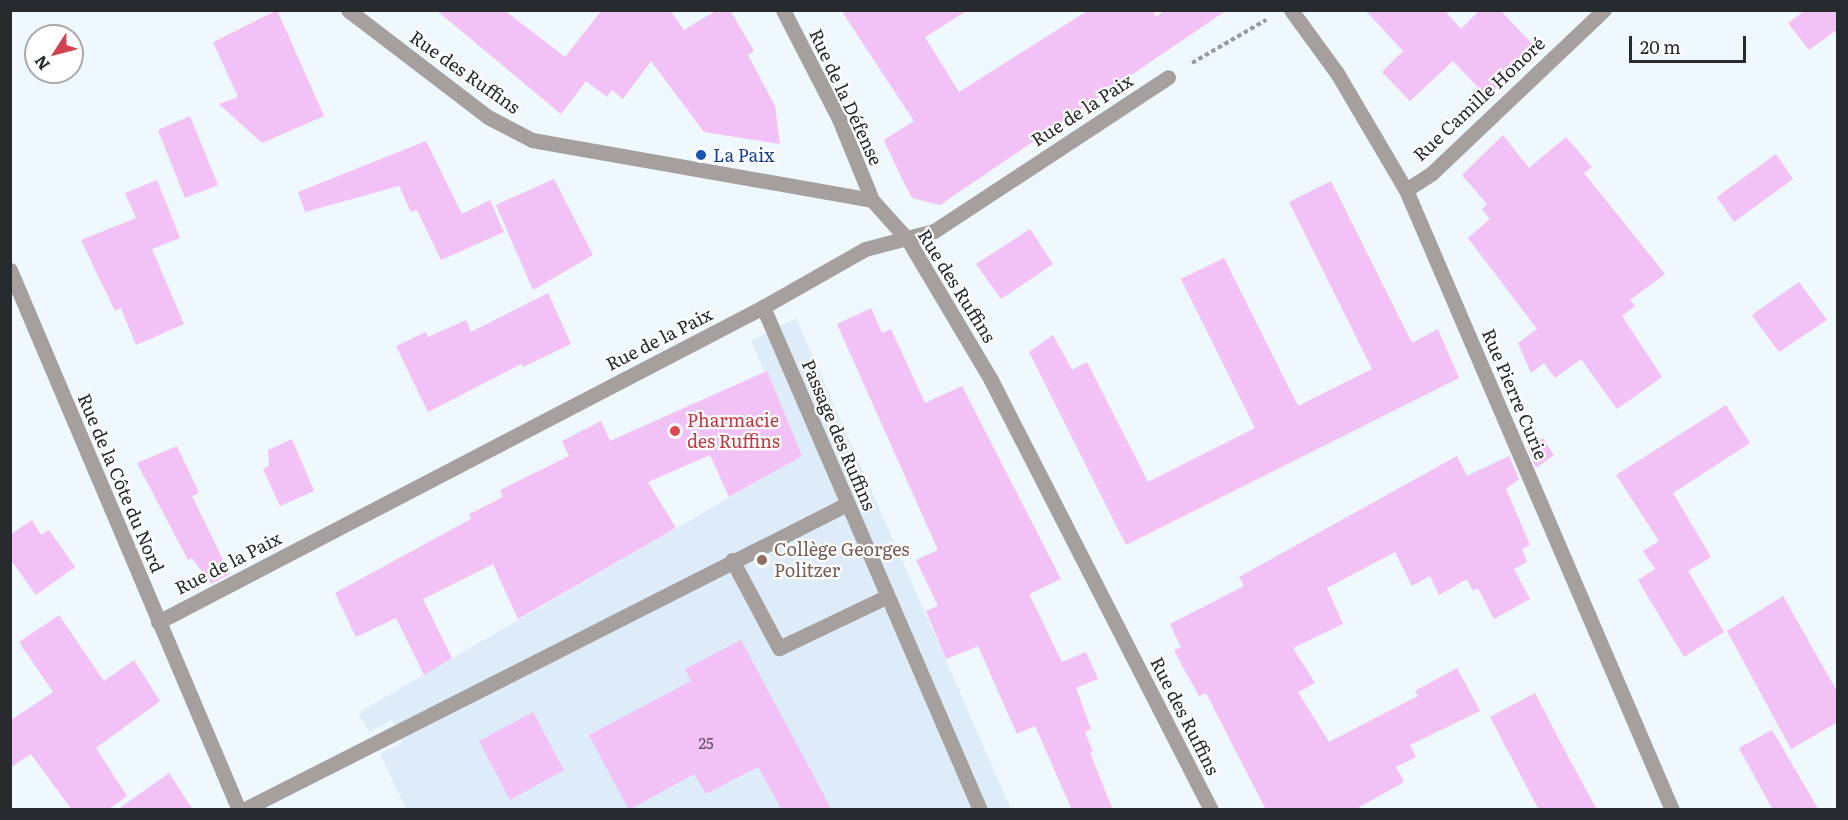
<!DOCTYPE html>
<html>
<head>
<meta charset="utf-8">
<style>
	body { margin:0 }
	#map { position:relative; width:1848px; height:820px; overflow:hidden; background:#eff7ff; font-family:Literata,serif }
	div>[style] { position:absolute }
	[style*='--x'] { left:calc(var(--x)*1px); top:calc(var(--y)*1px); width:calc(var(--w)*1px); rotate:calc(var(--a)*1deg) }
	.built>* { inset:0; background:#deecfa }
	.building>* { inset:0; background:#f2c1f6 }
	.path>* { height:4px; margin-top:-2px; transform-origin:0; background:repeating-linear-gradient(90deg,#959ba0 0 4.5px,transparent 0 7.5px) }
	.service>* { height:15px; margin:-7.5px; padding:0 7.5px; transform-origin:7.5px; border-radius:7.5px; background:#a5a09e }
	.minor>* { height:15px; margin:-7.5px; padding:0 7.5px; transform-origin:7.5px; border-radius:7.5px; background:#a5a09e }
	.dots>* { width:16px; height:16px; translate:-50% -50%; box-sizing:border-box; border:3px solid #fff; border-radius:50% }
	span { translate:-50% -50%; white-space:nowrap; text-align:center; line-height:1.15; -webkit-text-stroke:4.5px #fff; paint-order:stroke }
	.number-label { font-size:15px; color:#5a5060 }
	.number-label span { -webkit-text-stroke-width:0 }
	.street-label { font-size:18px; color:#282b2e }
	.transit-label { font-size:18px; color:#164399 }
	.left { translate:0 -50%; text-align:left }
	.health-label { font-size:18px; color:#be3a42 }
	.education-label { font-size:18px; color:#785e54 }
	.frame { position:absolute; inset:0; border:12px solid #282b2e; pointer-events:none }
	.north { position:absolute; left:24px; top:24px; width:60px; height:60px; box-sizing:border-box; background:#fff; border:2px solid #a9aaab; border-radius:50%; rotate:234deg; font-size:16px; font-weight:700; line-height:24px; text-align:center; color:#282b2e }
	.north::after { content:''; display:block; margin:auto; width:21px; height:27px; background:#d24150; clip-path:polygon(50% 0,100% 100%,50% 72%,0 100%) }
	.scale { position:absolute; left:1629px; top:36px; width:117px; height:27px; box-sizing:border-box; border:3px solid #282b2e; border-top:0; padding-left:8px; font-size:18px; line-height:21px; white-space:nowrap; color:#282b2e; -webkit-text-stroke:4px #fff; paint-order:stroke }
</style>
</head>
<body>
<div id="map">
	<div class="built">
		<i style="clip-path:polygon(796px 318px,1011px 809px,406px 809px,380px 754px,402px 743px,392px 720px,369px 732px,358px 713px,801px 456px,751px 341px)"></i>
	</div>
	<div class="building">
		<i style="clip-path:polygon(277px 10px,324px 116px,262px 143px,219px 104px,238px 97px,213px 42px)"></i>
		<i style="clip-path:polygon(436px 10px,504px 10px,565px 57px,602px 10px,670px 10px,684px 30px,717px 10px,730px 10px,754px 51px,748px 55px,775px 106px,780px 144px,704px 132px,651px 61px,623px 99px,612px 90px,607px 97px,586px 81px,561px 114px)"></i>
		<i style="clip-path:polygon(841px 10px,968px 10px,925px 37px,959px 92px,1089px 10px,1153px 10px,1156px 17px,1166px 10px,1227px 10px,940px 205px,912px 198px,902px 179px,884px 140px,914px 121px)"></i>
		<i style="clip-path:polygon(1365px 10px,1444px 10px,1461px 29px,1480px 10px,1500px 10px,1536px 48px,1488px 98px,1453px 61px,1410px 101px,1382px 72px,1403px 51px)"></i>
		<i style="clip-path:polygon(1806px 10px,1838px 10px,1838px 29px,1809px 50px,1788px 23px)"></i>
		<i style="clip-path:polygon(190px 116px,218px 185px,185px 198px,158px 130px)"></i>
		<i style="clip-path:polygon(1503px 135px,1529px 168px,1566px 137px,1592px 167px,1584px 173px,1665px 274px,1630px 300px,1635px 306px,1622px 316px,1662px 377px,1617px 409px,1581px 359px,1555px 378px,1544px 363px,1531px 373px,1518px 343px,1537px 329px,1468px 238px,1490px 219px,1482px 209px,1487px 204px,1462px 175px)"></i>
		<i style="clip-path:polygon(426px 141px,462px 214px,490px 200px,504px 232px,441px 260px,417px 210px,411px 212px,399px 186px,305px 212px,298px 192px)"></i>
		<i style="clip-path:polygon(1776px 154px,1793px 179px,1734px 222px,1717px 197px)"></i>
		<i style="clip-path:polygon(554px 179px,593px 255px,533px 290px,496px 205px)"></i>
		<i style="clip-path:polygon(157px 180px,180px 238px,152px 249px,184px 324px,136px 345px,121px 308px,115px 311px,81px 240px,136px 218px,125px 193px)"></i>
		<i style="clip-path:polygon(1331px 181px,1412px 343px,1438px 329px,1459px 378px,1126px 545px,1029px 352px,1053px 335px,1072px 370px,1087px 362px,1148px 482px,1255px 428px,1181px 279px,1224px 258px,1298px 406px,1372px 369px,1289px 202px)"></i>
		<i style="clip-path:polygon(1030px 229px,1053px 264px,1001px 299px,976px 264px)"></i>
		<i style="clip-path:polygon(1799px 282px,1827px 320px,1779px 352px,1752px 315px)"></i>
		<i style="clip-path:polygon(548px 293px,571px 344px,523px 367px,521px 364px,428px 412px,396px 346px,426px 332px,428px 337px,466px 320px,471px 332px)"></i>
		<i style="clip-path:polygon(871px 308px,882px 333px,891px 329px,925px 403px,962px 386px,1061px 579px,1029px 594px,1062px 662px,1086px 652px,1098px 679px,1076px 688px,1091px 729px,1085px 732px,1093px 752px,1090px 753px,1113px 810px,1072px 810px,1035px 726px,1017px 734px,978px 646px,946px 659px,926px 611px,938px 606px,916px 560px,938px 550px,837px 324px)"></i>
		<i style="clip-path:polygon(767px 371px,802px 456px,729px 497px,710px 455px,648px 482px,676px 528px,518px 619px,493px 564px,423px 599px,452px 658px,424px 675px,396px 618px,356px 637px,335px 593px,471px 519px,469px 514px,503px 497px,500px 490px,569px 456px,562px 441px,601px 421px,610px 441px)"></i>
		<i style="clip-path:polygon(1726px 405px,1750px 443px,1673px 493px,1711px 557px,1688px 571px,1724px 632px,1684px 657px,1638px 580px,1655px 569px,1643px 551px,1659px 541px,1616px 475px)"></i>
		<i style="clip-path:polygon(1543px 438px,1554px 455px,1536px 468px,1527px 447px)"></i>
		<i style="clip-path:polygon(292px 439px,314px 491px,280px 506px,263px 469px,269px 466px,268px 450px)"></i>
		<i style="clip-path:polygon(177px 446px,199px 493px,192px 496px,230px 574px,211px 584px,192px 558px,188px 560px,137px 463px)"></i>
		<i style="clip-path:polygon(1457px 456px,1467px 476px,1509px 456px,1519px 479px,1506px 489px,1530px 545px,1522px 549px,1527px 562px,1514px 569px,1530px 599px,1494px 619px,1478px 588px,1473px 591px,1467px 579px,1439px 595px,1430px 576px,1412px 586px,1395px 552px,1327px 588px,1343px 624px,1293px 648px,1315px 683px,1298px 692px,1329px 742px,1418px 696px,1415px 691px,1457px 668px,1480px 711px,1410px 745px,1416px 757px,1396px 767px,1404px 782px,1354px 810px,1266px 810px,1206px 693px,1199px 696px,1184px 669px,1174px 650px,1181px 647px,1170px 624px,1244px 586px,1239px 577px)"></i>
		<i style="clip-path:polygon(32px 520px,41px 535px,49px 530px,75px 567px,36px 595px,10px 559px,10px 535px)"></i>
		<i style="clip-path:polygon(1783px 596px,1838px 693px,1838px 722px,1791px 749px,1727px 631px)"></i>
		<i style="clip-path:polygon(59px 615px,104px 681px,134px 660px,160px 701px,96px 748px,127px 796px,108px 810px,72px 810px,31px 754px,10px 768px,10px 721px,53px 692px,19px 642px)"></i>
		<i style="clip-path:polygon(741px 640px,832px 810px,782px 810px,758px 767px,706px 794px,694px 774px,629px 810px,589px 735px,691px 681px,685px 669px)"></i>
		<i style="clip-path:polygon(1535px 693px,1565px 751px,1597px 810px,1539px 810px,1490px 717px)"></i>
		<i style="clip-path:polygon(533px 712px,564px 770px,510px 800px,479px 741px)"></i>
		<i style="clip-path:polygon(1772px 730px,1819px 810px,1773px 810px,1739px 748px)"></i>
		<i style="clip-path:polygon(169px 773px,193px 810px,117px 810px)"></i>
	</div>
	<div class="path">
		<i style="--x:1192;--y:63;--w:86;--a:-30.2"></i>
	</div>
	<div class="service">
		<i style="--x:763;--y:307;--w:548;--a:66.66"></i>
		<i style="--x:732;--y:560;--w:100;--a:61.9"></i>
		<i style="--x:779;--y:648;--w:119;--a:-25.5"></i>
		<i style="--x:243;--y:810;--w:677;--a:-26.87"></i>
	</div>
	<div class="minor">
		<i style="--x:348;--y:10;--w:176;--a:37.4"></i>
		<i style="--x:488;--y:117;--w:50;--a:27.6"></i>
		<i style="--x:532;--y:140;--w:345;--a:10"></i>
		<i style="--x:872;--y:200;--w:54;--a:48"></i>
		<i style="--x:908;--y:240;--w:163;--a:59.3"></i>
		<i style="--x:991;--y:380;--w:483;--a:62.9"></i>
		<i style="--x:783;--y:10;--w:123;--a:62.8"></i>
		<i style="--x:839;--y:119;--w:87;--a:67.8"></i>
		<i style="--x:1291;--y:10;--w:78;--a:53.9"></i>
		<i style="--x:1337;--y:73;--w:136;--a:59.5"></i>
		<i style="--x:1406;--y:190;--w:675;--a:66.78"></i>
		<i style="--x:1406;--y:190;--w:31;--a:-33"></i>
		<i style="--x:1432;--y:173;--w:237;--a:-43.5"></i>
		<i style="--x:10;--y:270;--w:587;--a:67.02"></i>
		<i style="--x:158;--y:622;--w:682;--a:-27.5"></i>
		<i style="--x:763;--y:307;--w:117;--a:-29.6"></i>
		<i style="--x:865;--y:249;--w:71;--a:-14.6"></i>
		<i style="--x:934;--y:231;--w:280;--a:-33.3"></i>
	</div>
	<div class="dots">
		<i style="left:701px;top:155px;background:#1a4fb4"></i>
		<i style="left:675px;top:431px;background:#e0444e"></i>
		<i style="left:762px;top:560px;background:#8d6e63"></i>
	</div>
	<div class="number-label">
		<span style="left:706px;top:743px">25</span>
	</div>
	<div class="street-label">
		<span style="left:465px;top:72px;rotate:35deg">Rue des Ruffins</span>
		<span style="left:846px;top:97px;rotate:65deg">Rue de la Défense</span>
		<span style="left:1479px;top:99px;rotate:-43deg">Rue Camille Honoré</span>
		<span style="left:1082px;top:110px;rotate:-33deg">Rue de la Paix</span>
		<span style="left:957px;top:286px;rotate:58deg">Rue des Ruffins</span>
		<span style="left:659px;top:339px;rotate:-27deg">Rue de la Paix</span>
		<span style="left:1515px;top:394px;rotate:67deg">Rue Pierre Curie</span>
		<span style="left:839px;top:435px;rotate:67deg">Passage des Ruffins</span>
		<span style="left:121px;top:483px;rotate:67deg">Rue de la Côte du Nord</span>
		<span style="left:228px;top:563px;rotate:-27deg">Rue de la Paix</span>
		<span style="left:1185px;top:716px;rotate:63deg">Rue des Ruffins</span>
	</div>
	<div class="transit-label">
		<span class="left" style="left:713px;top:155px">La Paix</span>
	</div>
	<div class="health-label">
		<span class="left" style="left:687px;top:431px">Pharmacie<br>des Ruffins</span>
	</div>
	<div class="education-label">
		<span class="left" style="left:774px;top:560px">Collège Georges<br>Politzer</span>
	</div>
	<div class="frame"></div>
	<div class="north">N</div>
	<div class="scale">20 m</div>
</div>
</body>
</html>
